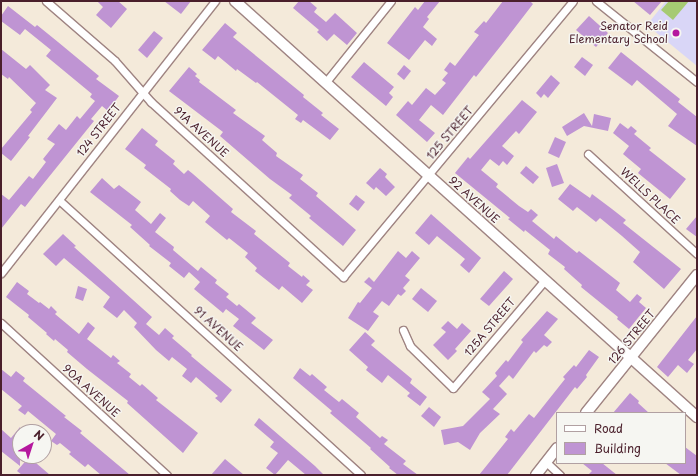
<!DOCTYPE html>
<html>
<head>
<meta charset="utf-8">
<style>
	body { margin:0 }
	#map { position:relative; width:698px; height:476px; overflow:hidden; background:#f4eada; font-family:"Playpen Sans",sans-serif }
	div>[style] { position:absolute }
	[style*='--x'] { left:calc(var(--x)*1px); top:calc(var(--y)*1px); width:calc(var(--w)*1px); rotate:calc(var(--a)*1deg) }
	.built>* { inset:0; background:#d9d6f7 }
	.green>* { inset:0; background:#a6ca73 }
	.building>* { inset:0; background:#bf94d3 }
	.roads { filter:drop-shadow(1px 0 #9f8482) drop-shadow(-1px 0 #9f8482) drop-shadow(0 1px #9f8482) drop-shadow(0 -1px #9f8482) }
	.street>* { height:7px; margin:-3.5px; padding:0 3.5px; transform-origin:3.5px; border-radius:3.5px; background:#fff }
	.secondary>* { height:10px; margin:-5px; padding:0 5px; transform-origin:5px; border-radius:5px; background:#fff }
	.dots>* { width:11px; height:11px; translate:-50% -50%; box-sizing:border-box; border:2px solid #f6f6f2; border-radius:50% }
	span { translate:-50% -50%; white-space:nowrap; text-align:center; line-height:1.15; -webkit-text-stroke:3px #f6f6f2; paint-order:stroke }
	.poi-label { font-size:11px; color:#4a1f2b }
	.right { translate:-100% -50%; text-align:right }
	.street-label { font-size:11px; color:#4a1f2b }
	.frame { position:absolute; inset:0; border:2px solid #4a1f2b; pointer-events:none }
	.legend { position:absolute; left:556px; top:412px; width:130px; height:52px; box-sizing:border-box; background:#f6f6f2; border:1px solid #b1a0a2; margin:0; padding:5px 7px; list-style:none; font-size:12px; color:#4a1f2b }
	.legend li { display:flex; align-items:center; gap:8px; height:20px }
	.legend b { width:20px; border:1px solid #b1a0a2 }
	.north { position:absolute; left:12px; top:424px; width:40px; height:40px; box-sizing:border-box; background:#f6f6f2; border:1px solid #b1a0a2; border-radius:50%; rotate:39deg; font-size:11px; font-weight:700; line-height:16px; text-align:center; color:#4a1f2b }
	.north::after { content:''; display:block; margin:auto; width:14px; height:18px; background:#b5179e; clip-path:polygon(50% 0,100% 100%,50% 72%,0 100%) }
</style>
</head>
<body>
<div id="map">
	<div class="built">
		<i style="clip-path:polygon(666px 1px,697px 1px,697px 66px,647px 25px)"></i>
	</div>
	<div class="green">
		<i style="clip-path:polygon(669px 1px,689px 1px,673px 20px,661px 10px)"></i>
	</div>
	<div class="building">
		<i style="clip-path:polygon(97px 1px,118px 1px,127px 9px,111px 28px,96px 15px,103px 7px)"></i>
		<i style="clip-path:polygon(164px 1px,191px 1px,181px 14px)"></i>
		<i style="clip-path:polygon(299px 1px,309px 1px,317px 8px,314px 12px,326px 22px,335px 13px,357px 33px,347px 45px,334px 34px,327px 41px,317px 32px,319px 30px,293px 8px)"></i>
		<i style="clip-path:polygon(425px 1px,440px 1px,427px 17px,429px 19px,423px 27px,437px 39px,432px 46px,425px 40px,409px 60px,387px 43px,415px 7px,418px 10px)"></i>
		<i style="clip-path:polygon(503px 1px,530px 1px,533px 4px,503px 43px,476px 77px,474px 75px,443px 115px,431px 105px,419px 120px,435px 133px,427px 142px,396px 115px,408px 101px,412px 105px,426px 88px,435px 95px,446px 83px,442px 80px,448px 73px,444px 70px,450px 62px,455px 66px,479px 35px,474px 32px,484px 21px,486px 23px)"></i>
		<i style="clip-path:polygon(633px 1px,662px 1px,650px 15px)"></i>
		<i style="clip-path:polygon(8px 6px,35px 27px,37px 25px,58px 42px,99px 76px,96px 79px,119px 96px,108px 111px,102px 106px,91px 119px,94px 121px,40px 188px,25px 207px,21px 204px,1px 229px,1px 194px,9px 200px,29px 176px,33px 179px,46px 162px,43px 159px,55px 144px,47px 139px,59px 124px,66px 130px,77px 116px,80px 119px,95px 101px,90px 97px,92px 94px,46px 56px,51px 50px,25px 29px,20px 35px,1px 21px,1px 16px)"></i>
		<i style="clip-path:polygon(589px 16px,608px 33px,596px 47px,576px 30px)"></i>
		<i style="clip-path:polygon(225px 23px,237px 33px,233px 37px,304px 95px,303px 97px,323px 113px,321px 115px,339px 129px,330px 140px,303px 120px,301px 123px,295px 119px,298px 115px,257px 82px,256px 83px,237px 69px,236px 71px,218px 56px,215px 60px,202px 50px)"></i>
		<i style="clip-path:polygon(154px 31px,163px 38px,147px 58px,138px 50px)"></i>
		<i style="clip-path:polygon(1px 49px,26px 69px,30px 65px,50px 85px,45px 90px,57px 98px,28px 136px,30px 137px,11px 161px,1px 153px,1px 149px,32px 112px,30px 110px,36px 103px,9px 77px,8px 79px,1px 74px)"></i>
		<i style="clip-path:polygon(621px 52px,680px 99px,678px 102px,697px 117px,697px 146px,668px 126px,677px 114px,637px 80px,632px 86px,608px 68px)"></i>
		<i style="clip-path:polygon(582px 57px,593px 65px,585px 76px,574px 67px)"></i>
		<i style="clip-path:polygon(364px 62px,394px 87px,389px 93px,393px 97px,386px 106px,351px 77px)"></i>
		<i style="clip-path:polygon(404px 65px,411px 71px,404px 80px,397px 74px)"></i>
		<i style="clip-path:polygon(189px 67px,197px 74px,195px 76px,200px 80px,199px 82px,236px 110px,233px 113px,265px 136px,262px 140px,277px 153px,276px 156px,303px 175px,300px 179px,318px 193px,316px 196px,356px 230px,343px 246px,309px 218px,311px 216px,289px 198px,292px 195px,270px 179px,220px 136px,223px 132px,169px 91px)"></i>
		<i style="clip-path:polygon(551px 75px,560px 83px,548px 98px,544px 94px,541px 98px,536px 93px)"></i>
		<i style="clip-path:polygon(522px 100px,537px 112px,519px 134px,516px 131px,502px 146px,514px 156px,507px 165px,503px 161px,499px 166px,490px 159px,481px 170px,498px 184px,496px 187px,519px 206px,528px 212px,531px 209px,538px 215px,532px 221px,554px 239px,556px 236px,577px 253px,579px 251px,620px 283px,616px 290px,630px 302px,637px 294px,642px 298px,639px 302px,646px 308px,629px 329px,617px 319px,618px 317px,581px 287px,582px 285px,564px 269px,565px 267px,548px 254px,550px 250px,525px 230px,524px 232px,508px 219px,510px 218px,455px 173px,468px 157px,470px 159px)"></i>
		<i style="clip-path:polygon(584px 113px,592px 126px,594px 114px,611px 118px,608px 131px,584px 126px,567px 136px,562px 127px)"></i>
		<i style="clip-path:polygon(620px 123px,628px 129px,631px 126px,637px 131px,634px 134px,651px 148px,649px 150px,686px 179px,670px 199px,638px 173px,641px 169px,623px 154px,629px 146px,613px 133px)"></i>
		<i style="clip-path:polygon(142px 128px,158px 141px,155px 145px,175px 161px,173px 164px,184px 174px,188px 170px,193px 174px,233px 209px,231px 212px,256px 231px,254px 234px,290px 263px,288px 266px,302px 277px,303px 275px,310px 281px,306px 285px,313px 290px,302px 303px,282px 286px,279px 290px,255px 271px,257px 268px,245px 257px,248px 253px,229px 238px,227px 240px,205px 222px,210px 216px,193px 201px,189px 206px,180px 200px,170px 191px,171px 189px,144px 168px,146px 165px,125px 149px)"></i>
		<i style="clip-path:polygon(555px 137px,566px 142px,559px 158px,548px 153px)"></i>
		<i style="clip-path:polygon(557px 164px,564px 183px,552px 187px,546px 168px)"></i>
		<i style="clip-path:polygon(526px 166px,539px 177px,533px 184px,520px 173px)"></i>
		<i style="clip-path:polygon(380px 168px,387px 174px,385px 177px,395px 187px,386px 196px,376px 187px,374px 190px,366px 183px)"></i>
		<i style="clip-path:polygon(102px 178px,114px 189px,119px 185px,141px 202px,135px 210px,151px 224px,160px 213px,166px 218px,155px 232px,174px 247px,173px 250px,198px 271px,201px 267px,217px 280px,215px 283px,229px 294px,226px 297px,237px 306px,239px 304px,256px 318px,251px 323px,273px 340px,264px 350px,233px 326px,239px 319px,226px 309px,223px 313px,194px 289px,200px 282px,189px 272px,184px 278px,169px 266px,171px 263px,149px 246px,150px 245px,130px 227px,132px 225px,90px 192px)"></i>
		<i style="clip-path:polygon(570px 184px,590px 198px,592px 194px,612px 209px,626px 220px,623px 223px,681px 269px,664px 289px,633px 262px,640px 252px,622px 236px,600px 218px,596px 222px,577px 207px,573px 211px,558px 199px)"></i>
		<i style="clip-path:polygon(356px 195px,365px 202px,358px 211px,349px 204px)"></i>
		<i style="clip-path:polygon(431px 214px,481px 258px,469px 273px,460px 265px,465px 259px,437px 236px,429px 245px,415px 233px)"></i>
		<i style="clip-path:polygon(697px 216px,697px 237px,686px 229px)"></i>
		<i style="clip-path:polygon(63px 234px,76px 246px,74px 247px,152px 317px,146px 324px,159px 335px,165px 328px,174px 336px,172px 338px,192px 355px,191px 356px,232px 390px,221px 403px,215px 398px,218px 396px,196px 377px,191px 383px,182px 376px,187px 369px,172px 357px,169px 361px,156px 350px,134px 327px,137px 323px,124px 310px,117px 318px,103px 307px,110px 297px,64px 258px,56px 266px,43px 254px)"></i>
		<i style="clip-path:polygon(398px 251px,406px 258px,412px 251px,420px 258px,405px 276px,410px 280px,403px 288px,406px 291px,401px 296px,398px 294px,389px 306px,382px 301px,373px 312px,379px 316px,368px 331px,348px 318px,358px 302px,360px 303px,372px 288px,364px 282px,369px 277px,374px 282px)"></i>
		<i style="clip-path:polygon(504px 271px,513px 279px,489px 306px,480px 299px)"></i>
		<i style="clip-path:polygon(17px 282px,29px 291px,27px 294px,39px 303px,40px 302px,49px 309px,51px 306px,57px 312px,55px 314px,79px 334px,88px 322px,95px 328px,87px 339px,111px 358px,113px 355px,120px 361px,117px 363px,131px 374px,129px 377px,140px 386px,142px 384px,158px 398px,156px 400px,198px 433px,183px 453px,127px 403px,128px 401px,87px 369px,67px 352px,68px 350px,55px 339px,54px 341px,46px 334px,47px 333px,28px 317px,29px 315px,6px 297px)"></i>
		<i style="clip-path:polygon(78px 286px,87px 289px,83px 301px,75px 298px)"></i>
		<i style="clip-path:polygon(421px 288px,437px 301px,428px 312px,412px 299px)"></i>
		<i style="clip-path:polygon(547px 311px,558px 319px,544px 335px,552px 342px,547px 347px,544px 345px,536px 353px,534px 351px,513px 379px,509px 375px,499px 386px,507px 394px,493px 409px,500px 414px,480px 433px,470px 450px,458px 442px,444px 445px,441px 430px,463px 426px,490px 399px,482px 392px,497px 376px,495px 373px,506px 360px,508px 362px,523px 342px,521px 340px)"></i>
		<i style="clip-path:polygon(697px 316px,697px 349px,688px 360px,694px 364px,687px 373px,678px 365px,668px 377px,657px 367px)"></i>
		<i style="clip-path:polygon(448px 321px,457px 329px,462px 323px,471px 331px,455px 349px,457px 351px,448px 360px,433px 345px,446px 332px,441px 328px)"></i>
		<i style="clip-path:polygon(365px 332px,375px 341px,371px 345px,412px 379px,410px 383px,427px 397px,420px 406px,407px 396px,410px 393px,388px 375px,382px 383px,366px 370px,368px 367px,349px 350px)"></i>
		<i style="clip-path:polygon(589px 350px,599px 357px,586px 375px,587px 377px,577px 389px,575px 387px,507px 475px,479px 475px,508px 439px,505px 437px,511px 429px,514px 432px,529px 414px,534px 418px,565px 379px,563px 377px,574px 365px,576px 367px)"></i>
		<i style="clip-path:polygon(300px 368px,310px 376px,312px 374px,327px 387px,324px 390px,339px 402px,342px 399px,359px 413px,356px 417px,380px 438px,382px 436px,388px 440px,384px 444px,406px 461px,403px 464px,418px 475px,398px 475px,389px 468px,390px 467px,370px 449px,371px 448px,330px 413px,332px 411px,293px 378px)"></i>
		<i style="clip-path:polygon(1px 369px,11px 377px,16px 371px,25px 378px,23px 381px,66px 416px,64px 417px,82px 431px,80px 433px,130px 475px,101px 475px,88px 464px,85px 467px,69px 454px,71px 452px,60px 443px,57px 445px,51px 441px,56px 434px,28px 411px,25px 415px,18px 410px,22px 406px,1px 389px)"></i>
		<i style="clip-path:polygon(630px 393px,639px 401px,638px 403px,649px 413px,613px 413px)"></i>
		<i style="clip-path:polygon(429px 407px,441px 417px,434px 427px,421px 416px)"></i>
		<i style="clip-path:polygon(259px 418px,315px 466px,324px 475px,306px 475px,288px 460px,275px 475px,266px 468px,278px 453px,270px 447px,274px 442px,254px 425px)"></i>
		<i style="clip-path:polygon(20px 427px,20px 466px,1px 451px,1px 429px,11px 438px)"></i>
		<i style="clip-path:polygon(685px 447px,697px 456px,697px 475px,681px 475px,665px 463px,685px 463px)"></i>
		<i style="clip-path:polygon(29px 457px,50px 475px,22px 475px,17px 471px)"></i>
		<i style="clip-path:polygon(225px 459px,244px 475px,211px 475px)"></i>
		<i style="clip-path:polygon(582px 463px,602px 463px,617px 475px,588px 475px,592px 471px)"></i>
	</div>
	<div class="roads">
		<div class="street">
			<i style="--x:46;--y:1;--w:91;--a:41"></i>
			<i style="--x:115;--y:61;--w:55;--a:48.7"></i>
			<i style="--x:151;--y:102;--w:260;--a:42.3"></i>
			<i style="--x:343;--y:277;--w:359;--a:-50.2"></i>
			<i style="--x:596;--y:1;--w:129;--a:38.7"></i>
			<i style="--x:325;--y:83;--w:105;--a:-51.2"></i>
			<i style="--x:588;--y:154;--w:148;--a:42.5"></i>
			<i style="--x:59;--y:200;--w:408;--a:42.3"></i>
			<i style="--x:1;--y:273;--w:346;--a:-51.8"></i>
			<i style="--x:1;--y:323;--w:225;--a:42.5"></i>
			<i style="--x:403;--y:330;--w:17;--a:66"></i>
			<i style="--x:410;--y:346;--w:60;--a:44.3"></i>
			<i style="--x:453;--y:388;--w:142;--a:-49.6"></i>
			<i style="--x:546;--y:462;--w:19;--a:43"></i>
		</div>
		<div class="secondary">
			<i style="--x:235;--y:1;--w:622;--a:42"></i>
			<i style="--x:586;--y:413;--w:177;--a:-51.2"></i>
			<i style="--x:536;--y:475;--w:34;--a:-52"></i>
		</div>
	</div>
	<div class="dots">
		<i style="left:676px;top:33px;background:#b5179e"></i>
	</div>
	<div class="poi-label">
		<span class="right" style="left:668px;top:33px">Senator Reid<br>Elementary School</span>
	</div>
	<div class="street-label">
		<span style="left:99px;top:130px;rotate:-52deg">124 STREET</span>
		<span style="left:201px;top:132px;rotate:42deg">91A AVENUE</span>
		<span style="left:450px;top:133px;rotate:-50deg">125 STREET</span>
		<span style="left:650px;top:196px;rotate:43deg">WELLS PLACE</span>
		<span style="left:474px;top:200px;rotate:42deg">92 AVENUE</span>
		<span style="left:490px;top:327px;rotate:-50deg">125A STREET</span>
		<span style="left:218px;top:329px;rotate:42deg">91 AVENUE</span>
		<span style="left:632px;top:337px;rotate:-51deg">126 STREET</span>
		<span style="left:91px;top:391px;rotate:42deg">90A AVENUE</span>
	</div>
	<div class="frame"></div>
	<ul class="legend">
	<li><b style="height:5px;background:#fff"></b>Road</li>
	<li><b style="height:11px;background:#bf94d3"></b>Building</li>
	</ul>
	<div class="north">N</div>
</div>
</body>
</html>
